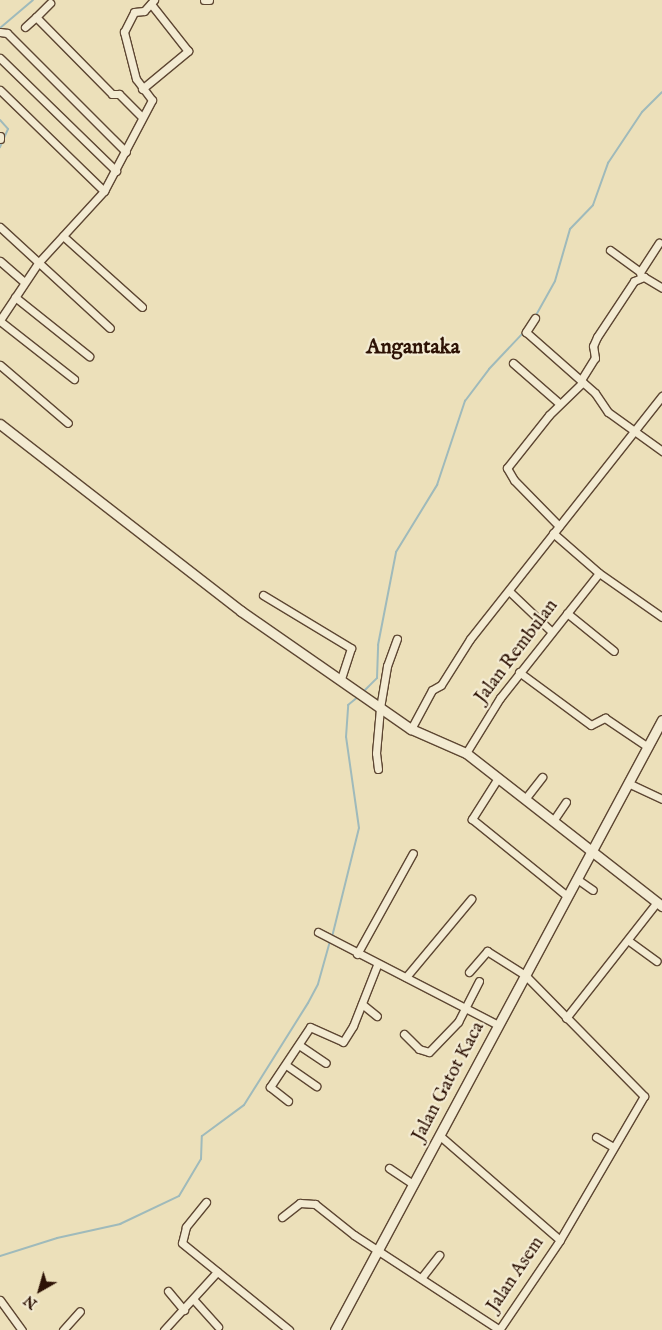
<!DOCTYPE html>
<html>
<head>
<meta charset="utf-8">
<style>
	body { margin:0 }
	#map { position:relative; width:662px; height:1330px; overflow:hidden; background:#ece0ba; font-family:"IM FELL English",serif }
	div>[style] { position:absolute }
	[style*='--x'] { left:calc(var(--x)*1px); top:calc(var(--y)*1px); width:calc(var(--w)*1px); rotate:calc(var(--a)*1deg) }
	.stream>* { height:2px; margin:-1px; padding:0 1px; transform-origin:1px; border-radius:1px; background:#9fbabb }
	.roads { filter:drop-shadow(1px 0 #5d4632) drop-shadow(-1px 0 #5d4632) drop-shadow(0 1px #5d4632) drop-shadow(0 -1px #5d4632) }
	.street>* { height:7px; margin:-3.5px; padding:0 3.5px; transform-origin:3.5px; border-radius:3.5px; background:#f3ebd2 }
	.secondary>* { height:9px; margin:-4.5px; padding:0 4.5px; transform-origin:4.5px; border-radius:4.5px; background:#f3ebd2 }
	span { translate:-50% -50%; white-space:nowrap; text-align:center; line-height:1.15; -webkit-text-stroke:4.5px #f3ebd2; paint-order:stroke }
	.street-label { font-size:19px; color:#2d1205 }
	.quarter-label { font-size:21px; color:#2d1205; font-weight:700 }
	.north { position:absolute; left:15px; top:1265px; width:50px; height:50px; -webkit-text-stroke:4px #f3ebd2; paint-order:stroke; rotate:218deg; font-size:14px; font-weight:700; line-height:20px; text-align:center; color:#2d1205 }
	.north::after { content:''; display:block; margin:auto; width:18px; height:22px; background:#2d1205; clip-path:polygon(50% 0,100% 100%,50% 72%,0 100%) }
</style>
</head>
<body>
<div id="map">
	<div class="stream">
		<i style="--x:0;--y:28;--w:43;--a:-40.3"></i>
		<i style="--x:0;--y:120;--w:12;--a:48"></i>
		<i style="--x:8;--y:129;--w:20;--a:114"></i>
		<i style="--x:535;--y:317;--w:41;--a:-60.9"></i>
		<i style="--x:555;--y:281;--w:54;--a:-73.9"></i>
		<i style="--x:570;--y:229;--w:33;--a:-46"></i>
		<i style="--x:593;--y:205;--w:45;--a:-70.3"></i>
		<i style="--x:608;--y:163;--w:61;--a:-56.3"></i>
		<i style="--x:642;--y:112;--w:28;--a:-45"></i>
		<i style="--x:363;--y:692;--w:20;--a:-45"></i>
		<i style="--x:377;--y:678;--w:33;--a:-88"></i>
		<i style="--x:378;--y:645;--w:95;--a:-79"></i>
		<i style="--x:396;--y:552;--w:79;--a:-58.5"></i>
		<i style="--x:437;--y:485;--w:89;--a:-71.6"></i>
		<i style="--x:465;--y:401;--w:40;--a:-53"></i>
		<i style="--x:489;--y:369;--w:50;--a:-46.6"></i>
		<i style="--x:332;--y:937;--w:112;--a:-76.1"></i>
		<i style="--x:359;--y:828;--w:92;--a:-98.1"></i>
		<i style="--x:346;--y:737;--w:32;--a:-86"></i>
		<i style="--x:348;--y:705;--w:13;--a:-39"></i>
		<i style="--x:0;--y:1256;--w:60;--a:-17.5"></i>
		<i style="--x:57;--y:1238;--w:65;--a:-12.5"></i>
		<i style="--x:120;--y:1224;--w:65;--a:-25.4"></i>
		<i style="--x:179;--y:1196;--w:43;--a:-59.3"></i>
		<i style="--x:201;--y:1159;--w:23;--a:-88"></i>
		<i style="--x:202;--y:1136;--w:52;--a:-36.4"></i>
		<i style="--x:244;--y:1105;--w:120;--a:-57.9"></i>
		<i style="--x:308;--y:1003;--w:21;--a:-62"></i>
		<i style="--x:318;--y:984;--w:45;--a:-74.4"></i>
	</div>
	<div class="roads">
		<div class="street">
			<i style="--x:204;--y:0;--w:5;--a:0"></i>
			<i style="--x:36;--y:17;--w:20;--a:-45"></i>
			<i style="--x:25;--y:27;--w:15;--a:-42"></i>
			<i style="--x:36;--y:17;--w:108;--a:45.4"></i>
			<i style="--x:112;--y:94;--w:7;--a:0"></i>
			<i style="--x:119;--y:94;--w:31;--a:45"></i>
			<i style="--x:0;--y:32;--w:7;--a:8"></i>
			<i style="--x:7;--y:33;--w:168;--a:45"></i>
			<i style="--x:0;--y:58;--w:162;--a:44.2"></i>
			<i style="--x:142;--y:89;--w:60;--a:-39.6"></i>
			<i style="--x:188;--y:51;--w:60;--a:-128.2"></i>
			<i style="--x:0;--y:90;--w:145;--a:44.2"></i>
			<i style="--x:0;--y:136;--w:3;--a:90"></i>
			<i style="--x:0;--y:227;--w:149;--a:42.6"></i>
			<i style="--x:63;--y:236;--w:106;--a:41.9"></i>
			<i style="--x:610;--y:250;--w:37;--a:36"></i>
			<i style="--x:640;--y:272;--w:5;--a:79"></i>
			<i style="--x:0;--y:261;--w:32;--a:41"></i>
			<i style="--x:640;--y:272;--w:35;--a:-57"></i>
			<i style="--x:15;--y:297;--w:95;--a:38.6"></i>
			<i style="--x:535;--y:318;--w:17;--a:123"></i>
			<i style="--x:526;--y:332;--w:92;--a:41.5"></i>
			<i style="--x:595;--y:393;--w:23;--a:56"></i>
			<i style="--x:608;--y:412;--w:67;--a:35.8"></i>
			<i style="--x:0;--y:320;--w:69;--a:-56.3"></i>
			<i style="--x:38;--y:263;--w:98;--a:-47.5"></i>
			<i style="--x:104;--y:191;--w:103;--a:-62.2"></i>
			<i style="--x:152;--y:100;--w:26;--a:-127"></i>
			<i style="--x:136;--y:79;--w:49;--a:-104.3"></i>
			<i style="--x:124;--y:32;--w:22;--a:-63"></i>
			<i style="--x:134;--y:12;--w:10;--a:-6"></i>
			<i style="--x:144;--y:11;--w:15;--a:-48"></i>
			<i style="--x:0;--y:321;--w:94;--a:38.1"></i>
			<i style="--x:513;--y:363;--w:62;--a:41.1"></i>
			<i style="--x:0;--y:365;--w:89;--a:40.5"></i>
			<i style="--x:581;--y:380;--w:26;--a:-58"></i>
			<i style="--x:595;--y:358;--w:12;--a:-99"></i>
			<i style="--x:593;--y:346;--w:10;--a:-66"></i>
			<i style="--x:597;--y:337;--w:67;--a:-56.5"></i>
			<i style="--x:634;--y:281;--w:11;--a:-22"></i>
			<i style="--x:644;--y:277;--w:21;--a:31"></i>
			<i style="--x:559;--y:526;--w:64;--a:-134.4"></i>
			<i style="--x:514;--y:480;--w:14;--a:-120"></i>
			<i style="--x:507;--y:468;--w:68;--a:-51.6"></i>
			<i style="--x:549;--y:415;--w:47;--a:-44.1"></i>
			<i style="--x:553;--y:533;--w:61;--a:41"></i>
			<i style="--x:599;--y:573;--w:77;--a:34.9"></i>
			<i style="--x:509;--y:591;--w:59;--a:43.6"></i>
			<i style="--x:263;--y:595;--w:103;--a:31.1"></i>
			<i style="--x:351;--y:648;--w:32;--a:108"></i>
			<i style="--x:567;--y:613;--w:60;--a:39"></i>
			<i style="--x:519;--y:672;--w:89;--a:36.4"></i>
			<i style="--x:591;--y:725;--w:16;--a:-27"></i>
			<i style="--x:605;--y:718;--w:52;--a:34"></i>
			<i style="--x:411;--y:729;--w:44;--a:-61.7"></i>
			<i style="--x:432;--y:690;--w:10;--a:-29"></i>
			<i style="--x:441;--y:685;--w:54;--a:-57.8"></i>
			<i style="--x:470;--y:639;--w:310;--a:-51.7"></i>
			<i style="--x:466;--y:753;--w:65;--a:-58.3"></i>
			<i style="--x:500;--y:698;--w:159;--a:-51.6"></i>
			<i style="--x:378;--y:769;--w:16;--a:-97"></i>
			<i style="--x:376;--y:753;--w:45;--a:-84.9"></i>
			<i style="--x:380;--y:708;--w:43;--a:-80.5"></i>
			<i style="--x:387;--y:666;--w:29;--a:-70"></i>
			<i style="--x:498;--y:778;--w:49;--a:122.4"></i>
			<i style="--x:472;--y:819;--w:122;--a:39"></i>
			<i style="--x:628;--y:783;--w:38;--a:25"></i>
			<i style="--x:525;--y:799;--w:28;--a:-52"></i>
			<i style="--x:553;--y:821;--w:23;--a:-56"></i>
			<i style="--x:577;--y:879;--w:19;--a:35"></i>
			<i style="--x:318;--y:932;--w:203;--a:27.3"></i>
			<i style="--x:629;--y:941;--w:34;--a:36"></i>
			<i style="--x:357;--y:954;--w:115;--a:-61"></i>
			<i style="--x:469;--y:972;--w:28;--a:-49"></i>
			<i style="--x:487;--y:951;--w:45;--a:32.3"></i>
			<i style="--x:525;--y:975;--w:170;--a:45.5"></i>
			<i style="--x:644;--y:1096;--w:167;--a:120.3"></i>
			<i style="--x:560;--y:1240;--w:109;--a:124.1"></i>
			<i style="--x:406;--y:977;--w:102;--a:-50.2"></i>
			<i style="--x:362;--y:1004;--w:19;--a:39"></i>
			<i style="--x:566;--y:1018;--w:147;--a:-51.9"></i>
			<i style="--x:404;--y:1034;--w:21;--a:45"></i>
			<i style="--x:419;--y:1049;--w:10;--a:17"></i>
			<i style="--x:429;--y:1052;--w:42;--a:-46"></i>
			<i style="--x:458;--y:1022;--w:46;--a:-62.9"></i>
			<i style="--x:299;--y:1045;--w:32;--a:34"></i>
			<i style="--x:286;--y:1065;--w:37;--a:35"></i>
			<i style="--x:288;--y:1101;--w:23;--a:-142"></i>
			<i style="--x:270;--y:1087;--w:72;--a:-56.3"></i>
			<i style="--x:310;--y:1027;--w:36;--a:24"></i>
			<i style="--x:343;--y:1042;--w:19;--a:-58"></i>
			<i style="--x:353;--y:1026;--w:66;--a:-68.5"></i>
			<i style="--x:439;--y:1135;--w:160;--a:41"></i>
			<i style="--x:596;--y:1137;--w:20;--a:30"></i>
			<i style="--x:389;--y:1168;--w:29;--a:34"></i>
			<i style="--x:206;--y:1202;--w:32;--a:129"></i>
			<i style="--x:186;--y:1227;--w:16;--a:104"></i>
			<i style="--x:182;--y:1243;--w:138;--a:39.1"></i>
			<i style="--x:282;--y:1217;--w:23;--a:-38"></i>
			<i style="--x:300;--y:1203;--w:15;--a:4"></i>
			<i style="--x:315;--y:1204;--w:50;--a:38.5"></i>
			<i style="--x:354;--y:1235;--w:174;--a:33.1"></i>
			<i style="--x:422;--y:1277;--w:28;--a:-52"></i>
			<i style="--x:168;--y:1291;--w:25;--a:50"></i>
			<i style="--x:0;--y:1300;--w:37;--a:54"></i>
			<i style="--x:194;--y:1300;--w:36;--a:48"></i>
			<i style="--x:63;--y:1330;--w:25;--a:-48"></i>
			<i style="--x:164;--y:1330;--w:79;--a:-47.6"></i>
		</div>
		<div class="secondary">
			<i style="--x:0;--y:424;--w:305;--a:37.8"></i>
			<i style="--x:241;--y:611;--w:207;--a:34.8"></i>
			<i style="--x:411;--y:729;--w:60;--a:23.6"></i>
			<i style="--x:466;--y:753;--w:249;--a:38"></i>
			<i style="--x:335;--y:1330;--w:692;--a:-61.81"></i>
		</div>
	</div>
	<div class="street-label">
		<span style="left:517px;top:652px;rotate:-53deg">Jalan Rembulan</span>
		<span style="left:449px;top:1082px;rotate:-62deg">Jalan Gatot Kaca</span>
		<span style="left:516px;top:1275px;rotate:-56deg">Jalan Asem</span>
	</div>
	<div class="quarter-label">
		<span style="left:413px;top:348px">Angantaka</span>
	</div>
	<div class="north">N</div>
</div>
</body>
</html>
